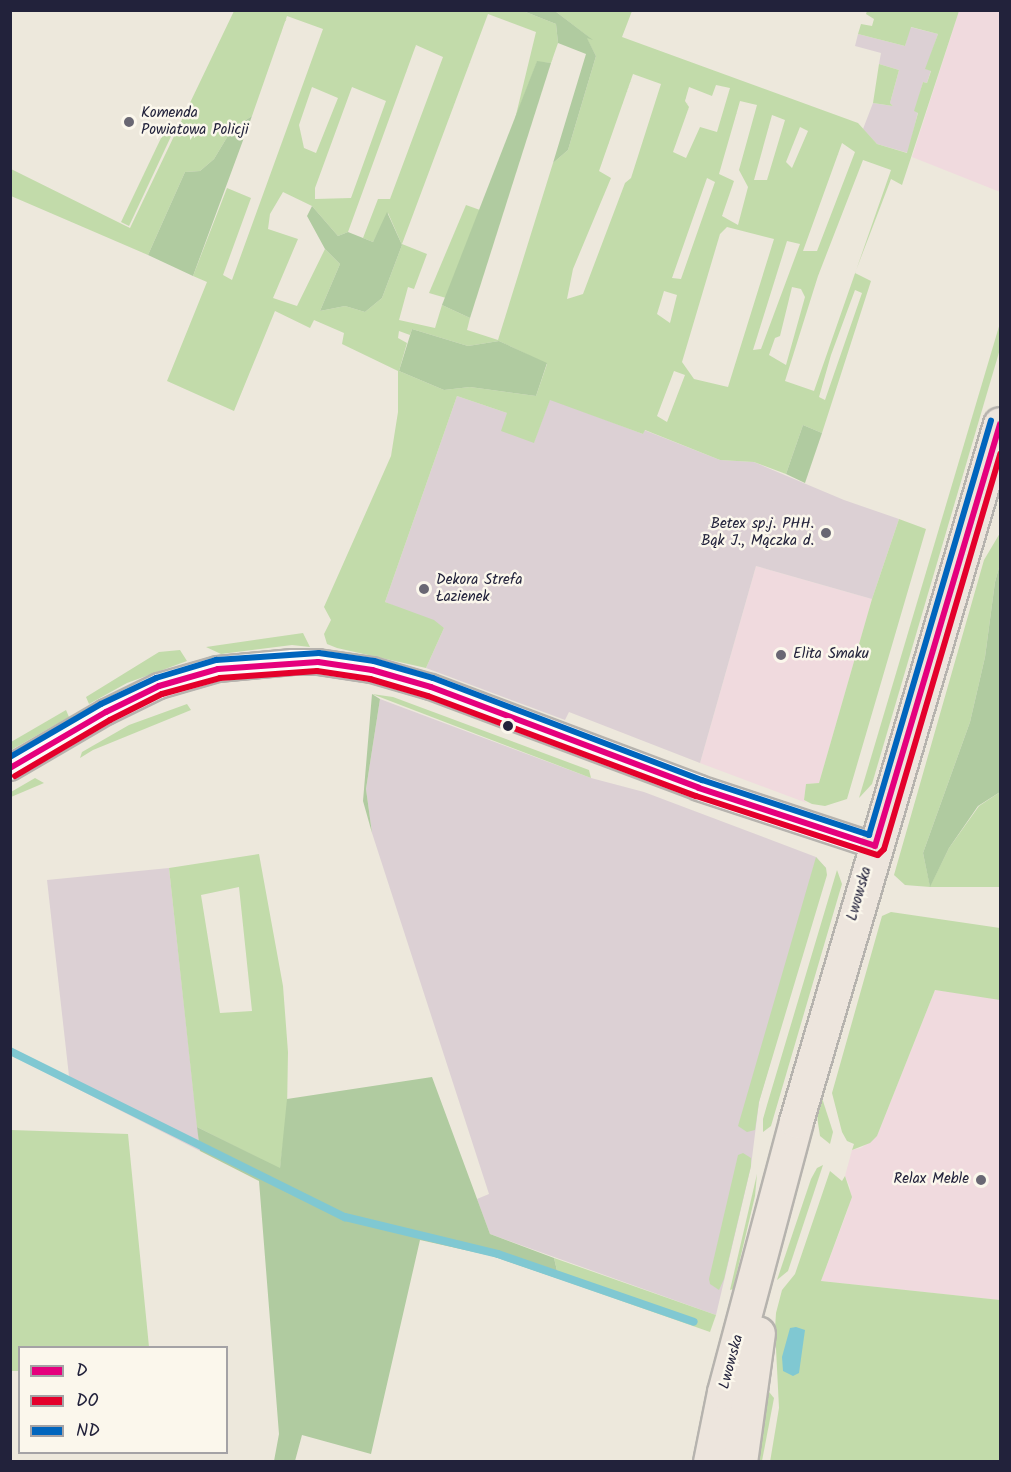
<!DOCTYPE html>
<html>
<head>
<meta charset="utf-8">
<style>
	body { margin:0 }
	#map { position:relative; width:1011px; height:1472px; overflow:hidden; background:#ede8dc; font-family:Kalam,sans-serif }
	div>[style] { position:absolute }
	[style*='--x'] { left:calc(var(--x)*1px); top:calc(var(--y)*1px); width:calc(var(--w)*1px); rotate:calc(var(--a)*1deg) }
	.built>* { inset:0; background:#f0dade }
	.industrial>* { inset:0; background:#dcd0d4 }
	.green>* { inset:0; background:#c2dbaa }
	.forest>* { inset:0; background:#b0cba0 }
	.water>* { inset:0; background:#80c8d2 }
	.stream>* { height:8px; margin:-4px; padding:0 4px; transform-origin:4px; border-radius:4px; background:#80c8d2 }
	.roads { filter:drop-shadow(2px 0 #b6b3ae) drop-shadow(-2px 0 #b6b3ae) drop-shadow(0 2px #b6b3ae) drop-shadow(0 -2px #b6b3ae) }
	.minor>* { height:24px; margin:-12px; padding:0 12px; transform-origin:12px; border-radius:12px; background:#fcfcfa }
	.primary>* { height:33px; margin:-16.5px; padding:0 16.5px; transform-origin:16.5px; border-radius:16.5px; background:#ede5dd }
	.bus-1>* { height:6px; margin:-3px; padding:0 3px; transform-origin:3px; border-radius:3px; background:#e5007d }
	.bus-2>* { height:6px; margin:-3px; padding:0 3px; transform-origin:3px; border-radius:3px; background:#e4002b }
	.bus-3>* { height:6px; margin:-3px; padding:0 3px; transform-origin:3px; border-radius:3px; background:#0065bd }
	.dots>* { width:16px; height:16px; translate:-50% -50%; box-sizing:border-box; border:3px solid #fbf7ec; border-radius:50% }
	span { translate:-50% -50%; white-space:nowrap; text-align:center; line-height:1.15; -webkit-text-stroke:5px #fbf7ec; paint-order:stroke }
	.poi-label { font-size:15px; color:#22223b }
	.left { translate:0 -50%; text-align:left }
	.right { translate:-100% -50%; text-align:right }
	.street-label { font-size:15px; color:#22223b }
	.frame { position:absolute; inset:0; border:12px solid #22223b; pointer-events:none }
	.legend { position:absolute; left:18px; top:1346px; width:210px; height:108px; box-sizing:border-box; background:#fbf7ec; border:2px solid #a4a2a5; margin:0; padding:8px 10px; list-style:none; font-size:18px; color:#22223b }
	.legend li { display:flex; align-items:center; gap:12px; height:30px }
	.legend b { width:30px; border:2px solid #a4a2a5 }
</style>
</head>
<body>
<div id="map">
	<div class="built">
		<i style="clip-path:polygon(959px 11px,1000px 11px,1000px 192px,912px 157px)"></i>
		<i style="clip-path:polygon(756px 566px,872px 599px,819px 783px,806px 784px,804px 800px,807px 803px,700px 763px)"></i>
		<i style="clip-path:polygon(935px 990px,1000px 999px,1000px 1300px,821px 1281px,848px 1209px,850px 1187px,845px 1176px,852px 1150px,861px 1148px,877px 1136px)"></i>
	</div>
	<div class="industrial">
		<i style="clip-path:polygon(910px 27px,938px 34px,926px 69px,931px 70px,927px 83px,923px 82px,915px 111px,918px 112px,908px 153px,877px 144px,863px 129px,873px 103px,893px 106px,890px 103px,899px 70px,879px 64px,881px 53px,855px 46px,858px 34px,905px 46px)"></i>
		<i style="clip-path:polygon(457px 396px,507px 413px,534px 442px,550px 399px,643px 434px,644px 430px,720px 460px,754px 462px,844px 500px,899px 519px,872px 599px,756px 566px,700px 763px,569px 712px,565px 720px,426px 668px,444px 628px,385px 602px)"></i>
		<i style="clip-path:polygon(380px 699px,591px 778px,644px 792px,816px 857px,826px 868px,759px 1102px,751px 1166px,716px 1315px,490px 1234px,477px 1199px,489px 1194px,372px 833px,366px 789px)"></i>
		<i style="clip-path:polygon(169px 868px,200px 1151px,70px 1085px,47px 880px)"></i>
	</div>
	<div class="green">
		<i style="clip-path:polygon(evenodd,234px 11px,523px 11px,556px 24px,558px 43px,551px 63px,537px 62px,515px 119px,536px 32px,488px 14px,402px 244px,427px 254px,414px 289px,408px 287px,399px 320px,435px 328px,442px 305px,470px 318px,467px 330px,498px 340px,553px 163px,568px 150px,596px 56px,586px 37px,590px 38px,555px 11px,632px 11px,622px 37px,858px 123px,877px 144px,907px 153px,918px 113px,914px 111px,923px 82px,927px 83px,931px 71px,925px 69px,938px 34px,911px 27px,905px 46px,858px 34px,861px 24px,872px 26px,874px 19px,866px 14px,867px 11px,959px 11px,902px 185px,891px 179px,855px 273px,871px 281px,822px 433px,803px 425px,786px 474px,754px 462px,720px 460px,645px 430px,643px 434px,550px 400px,534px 443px,501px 431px,507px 413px,457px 396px,385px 602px,434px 620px,444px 628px,426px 668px,337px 648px,327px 644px,324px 634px,331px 620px,324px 607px,391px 456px,398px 412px,398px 371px,342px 344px,344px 333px,314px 320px,310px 328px,275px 311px,234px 411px,167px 381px,207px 282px,193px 276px,227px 188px,251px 198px,223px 275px,232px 280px,323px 29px,287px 16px,252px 116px,232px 129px,214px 159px,200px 171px,185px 172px,148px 255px,11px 196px,11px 169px,130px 228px,234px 11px,416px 45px,443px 57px,390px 199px,378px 199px,363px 238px,373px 242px,388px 213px,402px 245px,382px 298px,365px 312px,345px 306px,320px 311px,340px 264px,325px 249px,297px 306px,273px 298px,298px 239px,268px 229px,270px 214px,283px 192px,312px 206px,338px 236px,348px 232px,416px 45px,234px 11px,633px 74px,661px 84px,631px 178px,625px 183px,583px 294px,567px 299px,573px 269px,611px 178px,599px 171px,633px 74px,234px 11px,716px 85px,730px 88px,717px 132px,700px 127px,686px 158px,673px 152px,689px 107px,685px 101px,689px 87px,712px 96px,716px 85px,234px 11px,312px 87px,338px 98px,316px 153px,304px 148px,299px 125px,312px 87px,234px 11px,352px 87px,386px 101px,351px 198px,315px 199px,315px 188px,352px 87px,234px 11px,740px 101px,757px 105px,739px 170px,748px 187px,738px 225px,722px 216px,734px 181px,719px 174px,740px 101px,234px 11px,772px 115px,785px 120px,767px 180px,754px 180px,772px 115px,234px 11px,800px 127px,808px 131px,792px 168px,786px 162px,800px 127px,234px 11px,842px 143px,855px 152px,817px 251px,803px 251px,842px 143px,234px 11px,863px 160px,891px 170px,814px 391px,785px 381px,818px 276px,863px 160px,234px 11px,707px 178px,715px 182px,681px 279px,672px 278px,707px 178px,234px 11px,727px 227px,774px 239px,728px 387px,694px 379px,682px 362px,720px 234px,727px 227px,234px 11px,787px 241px,800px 244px,761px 349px,753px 350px,787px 241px,234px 11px,792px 287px,801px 289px,805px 297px,786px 365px,769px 355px,775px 338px,780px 336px,792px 287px,234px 11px,855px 290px,862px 293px,825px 400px,819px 397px,831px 355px,855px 290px,234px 11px,664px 291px,677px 295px,670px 323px,657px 314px,664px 291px,234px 11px,412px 329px,468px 346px,499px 341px,547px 364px,536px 396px,470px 387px,444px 390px,399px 371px,407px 343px,398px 338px,399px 331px,410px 335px,412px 329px,234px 11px,674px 371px,685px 375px,667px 422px,657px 416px,674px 371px)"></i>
		<i style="clip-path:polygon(879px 64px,899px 70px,890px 103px,893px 106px,873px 103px)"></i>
		<i style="clip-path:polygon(174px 130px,129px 226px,121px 222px,162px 136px)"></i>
		<i style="clip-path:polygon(466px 205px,480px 210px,446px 298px,429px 293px)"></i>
		<i style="clip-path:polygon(1000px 323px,1000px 349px,872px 784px,859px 798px)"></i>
		<i style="clip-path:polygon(899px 519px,926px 529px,847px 799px,825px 806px,812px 804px,804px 800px,806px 784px,819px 783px,872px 599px)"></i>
		<i style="clip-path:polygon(1000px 533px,1000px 564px,995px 582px,985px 657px,970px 722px,923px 853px,930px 886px,949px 848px,979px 806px,1000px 792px,1000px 887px,930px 887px,905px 885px,894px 875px,984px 560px)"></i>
		<i style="clip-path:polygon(303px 633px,310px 647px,292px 645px,221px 654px,206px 647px)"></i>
		<i style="clip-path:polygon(180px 650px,187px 661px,127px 683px,89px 704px,86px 697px,159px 652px)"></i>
		<i style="clip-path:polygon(372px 694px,393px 697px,589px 770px,591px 778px)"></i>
		<i style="clip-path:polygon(187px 704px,191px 710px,93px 750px,80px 758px,82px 752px,129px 725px)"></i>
		<i style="clip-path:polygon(66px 710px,69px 717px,11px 750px,11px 742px)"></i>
		<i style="clip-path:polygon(35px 778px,44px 783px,11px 797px,11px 792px)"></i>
		<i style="clip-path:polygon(evenodd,259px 854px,283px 986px,288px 1052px,287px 1111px,280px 1169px,197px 1127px,169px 868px,259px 854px,239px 887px,252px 1011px,220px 1013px,201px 895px,239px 887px)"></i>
		<i style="clip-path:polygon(816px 857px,826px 868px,827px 875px,759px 1102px,755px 1130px,747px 1132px,738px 1126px)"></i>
		<i style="clip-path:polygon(837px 870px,842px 884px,839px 894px,771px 1126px,763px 1132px,763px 1119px,767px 1105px)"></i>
		<i style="clip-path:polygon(891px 912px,1000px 928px,1000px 1000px,935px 990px,877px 1136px,870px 1143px,852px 1150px,854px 1144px,847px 1141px,842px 1132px,832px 1093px,882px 916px)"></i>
		<i style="clip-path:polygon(822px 1098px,833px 1132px,830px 1144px,820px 1136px,818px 1123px,817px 1114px)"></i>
		<i style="clip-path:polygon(11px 1130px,128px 1134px,149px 1347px,20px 1348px,19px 1371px,11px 1371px)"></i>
		<i style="clip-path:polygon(743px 1153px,751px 1158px,751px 1166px,724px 1279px,719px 1290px,710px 1284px,709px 1279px,738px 1155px)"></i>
		<i style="clip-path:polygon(823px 1165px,788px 1271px,777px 1280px,811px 1179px,817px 1168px)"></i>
		<i style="clip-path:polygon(830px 1171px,842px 1181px,845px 1176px,852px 1197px,821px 1281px,1000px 1300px,1000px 1461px,770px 1462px,779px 1408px,775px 1329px,776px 1313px,782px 1290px,795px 1274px)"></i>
		<i style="clip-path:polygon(757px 1174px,755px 1196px,733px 1289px,730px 1290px)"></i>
		<i style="clip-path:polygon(554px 1258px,716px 1315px,710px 1332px,559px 1279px)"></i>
		<i style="clip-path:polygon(769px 1392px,774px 1398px,762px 1461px,756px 1462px)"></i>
	</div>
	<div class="forest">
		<i style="clip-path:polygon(523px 11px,555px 11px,593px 40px,587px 38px,596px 56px,568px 150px,553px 163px,586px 54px,558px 43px,556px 24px)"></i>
		<i style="clip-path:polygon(537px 61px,551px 63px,470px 318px,442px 305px)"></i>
		<i style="clip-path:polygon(252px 116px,193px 276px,148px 255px,185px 172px,200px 171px,214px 159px,232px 129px)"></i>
		<i style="clip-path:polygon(312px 206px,338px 236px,348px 232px,373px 242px,387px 212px,402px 245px,382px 298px,365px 312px,345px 306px,320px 311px,340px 264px,325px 249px,307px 216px)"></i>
		<i style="clip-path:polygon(412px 329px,468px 346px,499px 341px,547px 363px,536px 396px,470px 387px,444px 390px,399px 371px)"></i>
		<i style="clip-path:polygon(803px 425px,822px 433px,805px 483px,786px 474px)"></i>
		<i style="clip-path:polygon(1000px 564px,1000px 792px,978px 806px,949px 848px,930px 887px,923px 853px,970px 722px,985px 657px,995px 582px)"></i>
		<i style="clip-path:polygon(372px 694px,380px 699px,366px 789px,372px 833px,363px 801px)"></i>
		<i style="clip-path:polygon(432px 1077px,490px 1234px,554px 1258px,559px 1279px,492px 1256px,420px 1240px,371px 1454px,302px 1435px,295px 1461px,274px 1461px,279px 1434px,259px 1181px,200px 1151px,197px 1127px,280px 1168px,287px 1099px)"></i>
	</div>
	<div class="water">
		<i style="clip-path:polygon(796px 1327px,805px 1330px,799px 1373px,793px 1376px,783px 1371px,782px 1357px,790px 1328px)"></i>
	</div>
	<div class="stream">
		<i style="--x:10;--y:1051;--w:374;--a:26.4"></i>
		<i style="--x:345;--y:1217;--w:157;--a:13.6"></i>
		<i style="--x:498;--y:1254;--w:207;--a:19.1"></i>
	</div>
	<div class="roads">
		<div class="minor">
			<i style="--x:10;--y:768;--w:111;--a:-30.3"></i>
			<i style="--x:106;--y:712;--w:59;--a:-26.1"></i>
			<i style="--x:159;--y:686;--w:61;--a:-16.1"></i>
			<i style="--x:218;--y:669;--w:75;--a:-5.3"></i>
			<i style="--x:293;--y:662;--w:25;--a:0"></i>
			<i style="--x:318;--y:662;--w:55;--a:8.4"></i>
			<i style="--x:372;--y:670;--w:61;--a:16.1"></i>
			<i style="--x:431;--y:687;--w:286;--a:20.6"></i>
			<i style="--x:699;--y:788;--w:185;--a:18.2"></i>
		</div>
		<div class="primary">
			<i style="--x:710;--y:1462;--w:71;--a:-78.7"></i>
			<i style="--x:724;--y:1392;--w:280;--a:-75.1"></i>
			<i style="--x:796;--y:1121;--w:726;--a:-73.69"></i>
			<i style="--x:740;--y:1462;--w:130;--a:-82.1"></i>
		</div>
	</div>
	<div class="bus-1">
		<i style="--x:10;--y:768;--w:111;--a:-30.3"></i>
		<i style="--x:106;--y:712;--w:59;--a:-26.1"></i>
		<i style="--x:159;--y:686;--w:61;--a:-16.1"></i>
		<i style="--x:218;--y:669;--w:100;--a:-4"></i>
		<i style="--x:318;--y:662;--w:55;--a:8.4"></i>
		<i style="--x:372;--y:670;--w:61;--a:16.1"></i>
		<i style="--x:431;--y:687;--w:286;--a:20.6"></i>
		<i style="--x:699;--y:788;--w:185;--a:18.2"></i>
		<i style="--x:875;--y:846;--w:440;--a:-73.5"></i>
	</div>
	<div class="bus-2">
		<i style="--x:15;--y:776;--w:110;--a:-30.5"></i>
		<i style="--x:110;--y:720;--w:58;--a:-26.6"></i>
		<i style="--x:162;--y:694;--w:60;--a:-15.4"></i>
		<i style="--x:220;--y:678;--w:97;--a:-4.1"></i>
		<i style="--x:317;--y:671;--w:54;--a:8.6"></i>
		<i style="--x:370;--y:679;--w:60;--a:16.3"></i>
		<i style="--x:428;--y:696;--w:286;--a:20.5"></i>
		<i style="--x:696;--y:796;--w:191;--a:18"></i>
		<i style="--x:878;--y:855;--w:8;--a:-45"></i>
		<i style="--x:884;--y:849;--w:412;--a:-73.6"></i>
	</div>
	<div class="bus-3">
		<i style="--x:10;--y:757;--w:105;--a:-30.2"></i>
		<i style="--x:101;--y:704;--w:61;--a:-25.3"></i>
		<i style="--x:156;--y:678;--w:63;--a:-16.7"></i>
		<i style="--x:216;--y:660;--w:103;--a:-3.9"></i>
		<i style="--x:319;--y:653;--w:56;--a:8.3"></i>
		<i style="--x:374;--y:661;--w:61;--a:16.1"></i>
		<i style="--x:433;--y:678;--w:288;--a:20.8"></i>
		<i style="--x:702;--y:780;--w:176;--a:18.2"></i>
		<i style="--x:869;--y:835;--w:432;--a:-73.6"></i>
	</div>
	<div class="dots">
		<i style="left:129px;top:122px;background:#696773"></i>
		<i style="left:826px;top:533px;background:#696773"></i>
		<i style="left:424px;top:589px;background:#696773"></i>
		<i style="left:781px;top:655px;background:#696773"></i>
		<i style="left:508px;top:726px;background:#22223b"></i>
		<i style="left:981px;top:1180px;background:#696773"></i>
	</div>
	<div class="poi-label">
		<span class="left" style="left:141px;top:122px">Komenda<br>Powiatowa Policji</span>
		<span class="right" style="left:814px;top:533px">Betex sp.j. PHH.<br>Bąk J., Mączka d.</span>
		<span class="left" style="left:436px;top:589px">Dekora Strefa<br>Łazienek</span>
		<span class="left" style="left:793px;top:655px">Elita Smaku</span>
		<span class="right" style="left:969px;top:1180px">Relax Meble</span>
	</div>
	<div class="street-label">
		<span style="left:860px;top:894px;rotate:-74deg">Lwowska</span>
		<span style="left:732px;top:1362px;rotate:-75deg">Lwowska</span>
	</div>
	<div class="frame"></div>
	<ul class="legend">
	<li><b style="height:8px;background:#e5007d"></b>D</li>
	<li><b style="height:8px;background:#e4002b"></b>DO</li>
	<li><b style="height:8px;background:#0065bd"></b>ND</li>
	</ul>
</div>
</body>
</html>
